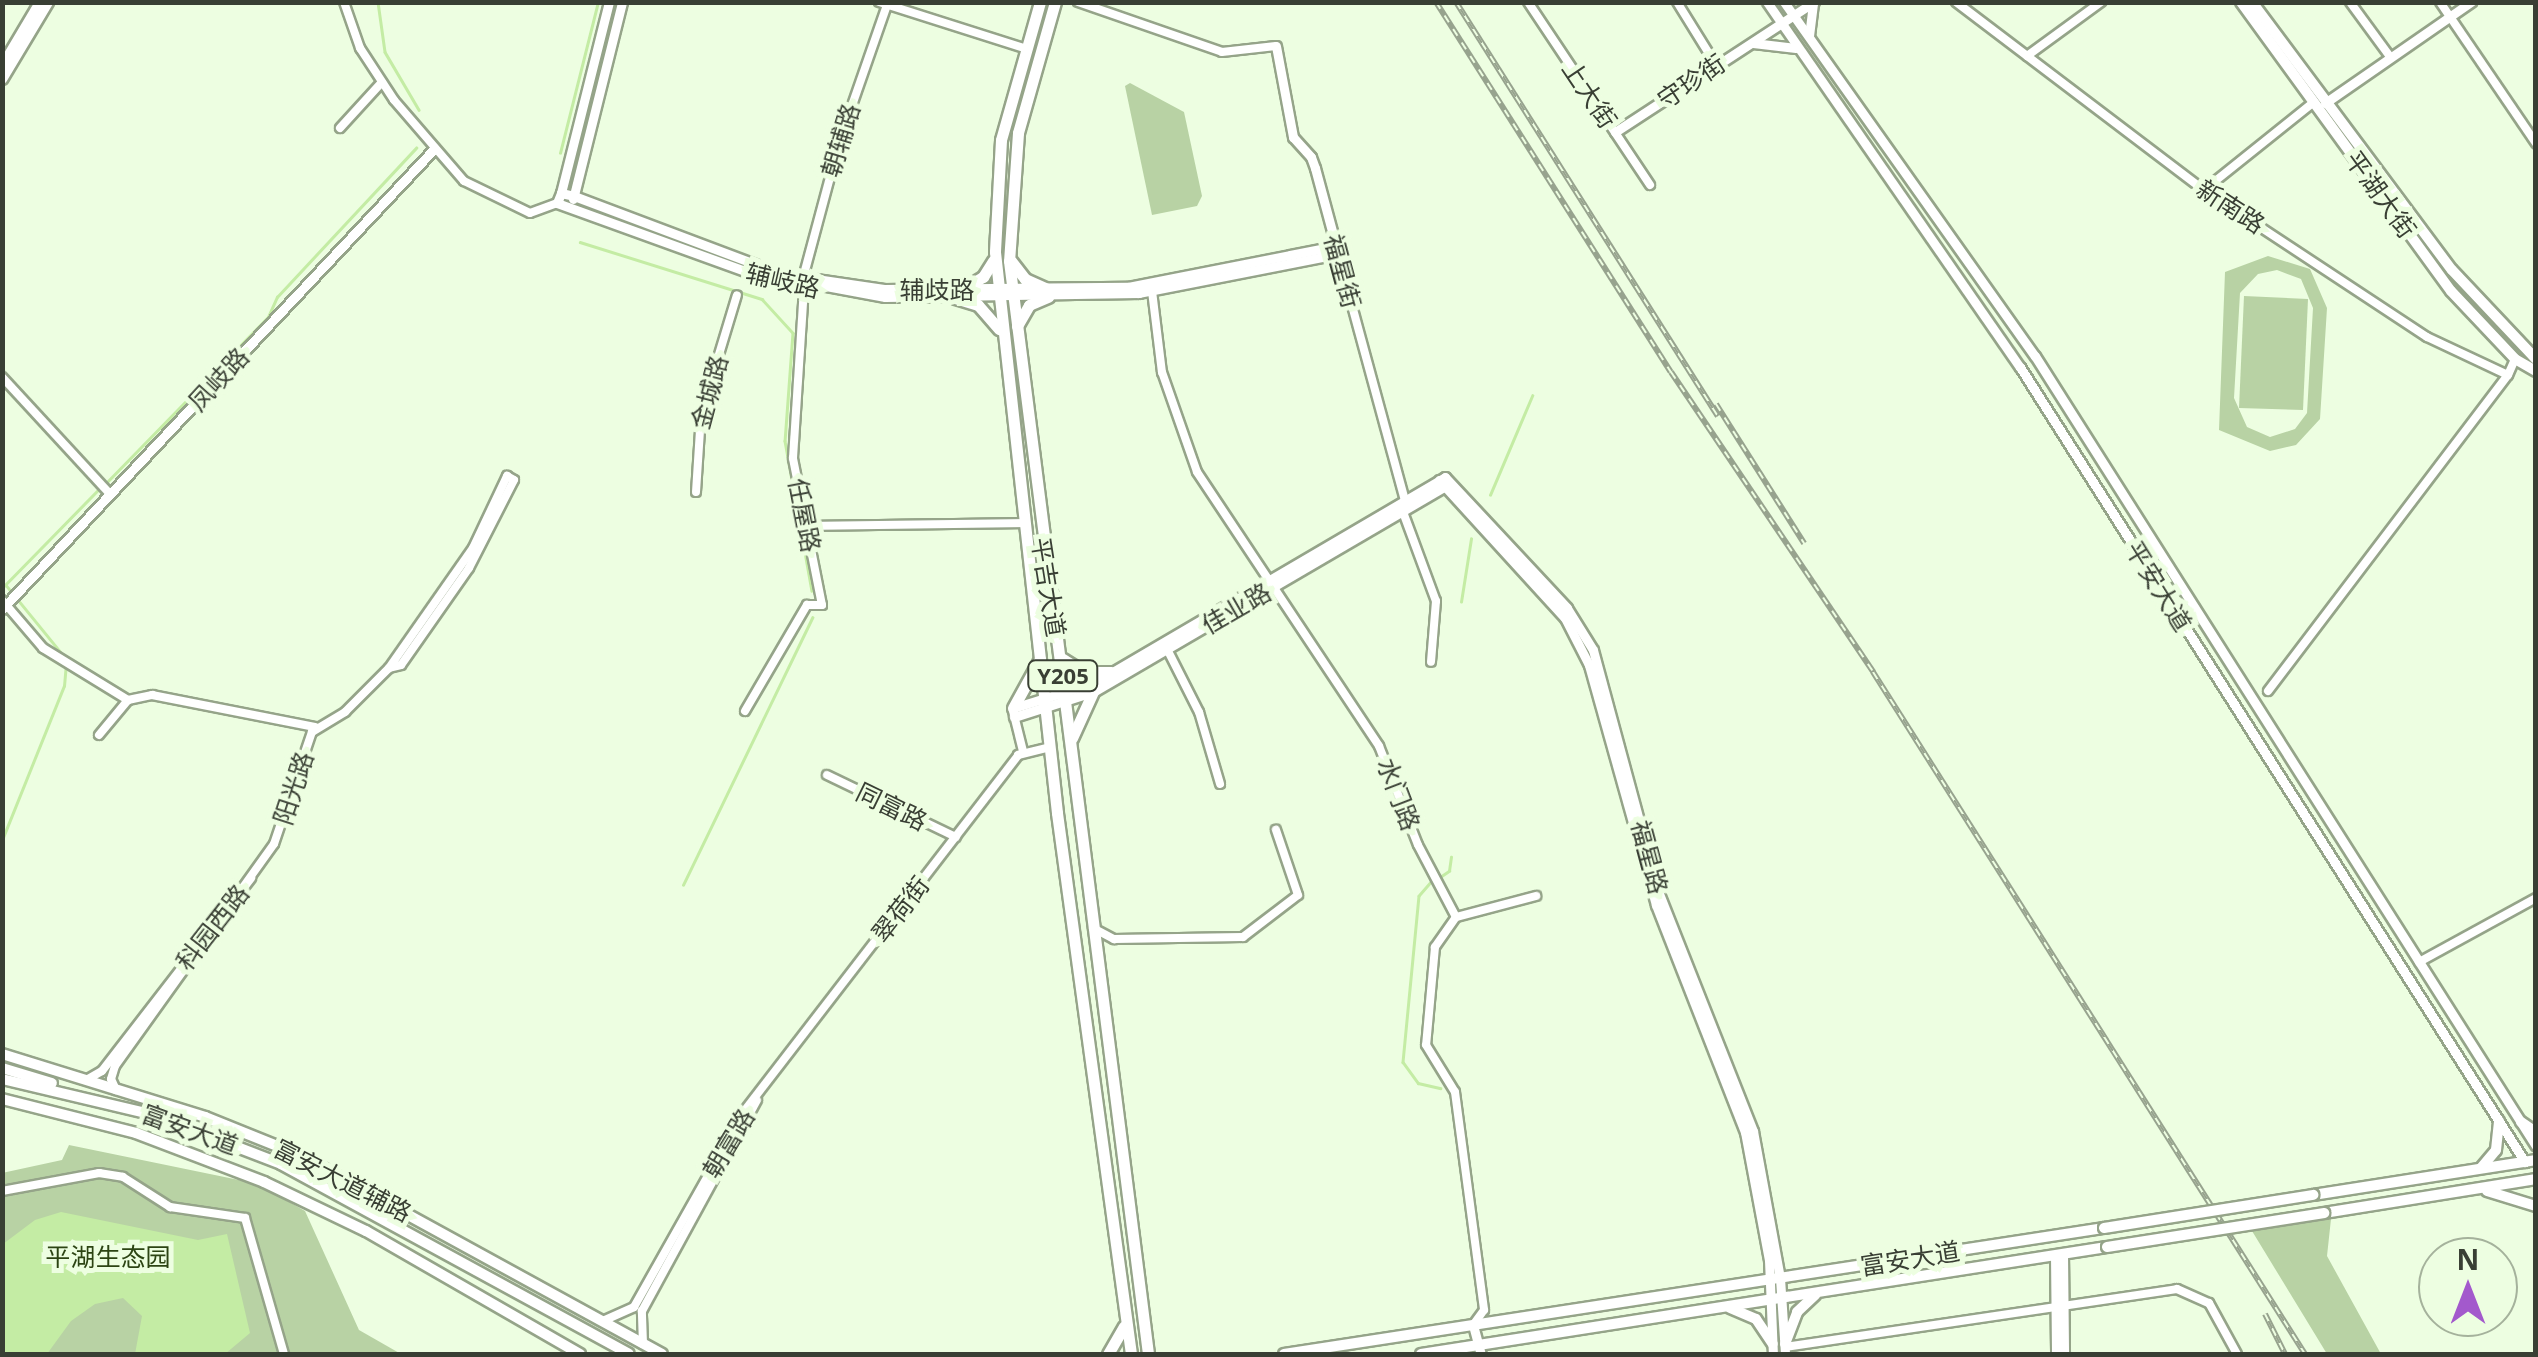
<!DOCTYPE html>
<html>
<head>
<meta charset="utf-8">
<style>
	body { margin:0 }
	#map { position:relative; width:2538px; height:1357px; overflow:hidden; background:#edfee1; font-family:"Open Sans","Noto Sans SC",sans-serif }
	div>[style] { position:absolute }
	[style*='--x'] { left:calc(var(--x)*1px); top:calc(var(--y)*1px); width:calc(var(--w)*1px); rotate:calc(var(--a)*1deg) }
	.green>* { inset:0; background:#b8d2a4 }
	.water>* { inset:0; background:#c4eca4 }
	.stream>* { height:2.5px; margin:-1.25px; padding:0 1.25px; transform-origin:1.25px; border-radius:1.25px; background:#c4eca4 }
	.roads { filter:drop-shadow(2px 0 #95a489) drop-shadow(-2px 0 #95a489) drop-shadow(0 2px #95a489) drop-shadow(0 -2px #95a489) }
	.minor>* { height:8px; margin:-4px; padding:0 4px; transform-origin:4px; border-radius:4px; background:#fff }
	.tertiary>* { height:9px; margin:-4.5px; padding:0 4.5px; transform-origin:4.5px; border-radius:4.5px; background:#fff }
	.secondary>* { height:10px; margin:-5px; padding:0 5px; transform-origin:5px; border-radius:5px; background:#fff }
	.primary>* { height:11px; margin:-5.5px; padding:0 5.5px; transform-origin:5.5px; border-radius:5.5px; background:#fff }
	.rail>* { height:6px; margin-top:-3px; transform-origin:0; background:repeating-linear-gradient(90deg,#edfee1 0 8px,#97a38e 0 16px); box-sizing:border-box; border-block:2px solid #97a38e }
	.bridges { filter:drop-shadow(2px 0 #95a489) drop-shadow(-2px 0 #95a489) drop-shadow(0 2px #95a489) drop-shadow(0 -2px #95a489) }
	.secondary-bridge>* { height:10px; margin:-5px; padding:0 5px; transform-origin:5px; border-radius:5px; background:#fff }
	span { translate:-50% -50%; white-space:nowrap; text-align:center; line-height:1.15; -webkit-text-stroke:10px #edfee1; paint-order:stroke }
	.shield-label span { padding:2px 8px; background:#edfee1; border:2px solid; border-radius:8px; -webkit-text-stroke-width:0 }
	.shield-label { font-size:22px; color:#393f34; font-weight:700 }
	.street-label { font-size:25px; color:#393f34 }
	.park-label { font-size:25px; color:#2c4413 }
	.frame { position:absolute; inset:0; border:5px solid #393f34; pointer-events:none }
	.north { position:absolute; left:2418px; top:1237px; width:100px; height:100px; box-sizing:border-box; background:#edfee1; border:2px solid #a5b29c; border-radius:50%; rotate:0deg; font-size:28px; font-weight:700; line-height:40px; text-align:center; color:#393f34 }
	.north::after { content:''; display:block; margin:auto; width:35px; height:45px; background:#a359cc; clip-path:polygon(50% 0,100% 100%,50% 72%,0 100%) }
</style>
</head>
<body>
<div id="map">
	<div class="green">
		<i style="clip-path:polygon(1130px 83px,1184px 112px,1202px 196px,1197px 206px,1152px 215px,1125px 86px)"></i>
		<i style="clip-path:polygon(evenodd,2268px 256px,2310px 269px,2327px 308px,2320px 419px,2296px 445px,2270px 451px,2219px 430px,2225px 272px,2268px 256px,2277px 270px,2301px 279px,2313px 308px,2307px 413px,2295px 429px,2270px 437px,2247px 427px,2234px 398px,2240px 293px,2258px 274px,2277px 270px)"></i>
		<i style="clip-path:polygon(2244px 296px,2308px 299px,2303px 410px,2239px 408px)"></i>
		<i style="clip-path:polygon(69px 1145px,258px 1184px,305px 1211px,359px 1330px,401px 1354px,3px 1354px,2px 1173px,62px 1160px)"></i>
		<i style="clip-path:polygon(2331px 1219px,2327px 1256px,2381px 1354px,2327px 1354px,2252px 1231px)"></i>
	</div>
	<div class="water">
		<i style="clip-path:polygon(61px 1212px,198px 1240px,227px 1234px,250px 1333px,225px 1354px,135px 1354px,142px 1316px,123px 1298px,95px 1304px,71px 1321px,47px 1354px,3px 1354px,3px 1244px,35px 1220px)"></i>
	</div>
	<div class="stream">
		<i style="--x:378;--y:2;--w:50;--a:82"></i>
		<i style="--x:385;--y:52;--w:67;--a:59.6"></i>
		<i style="--x:560;--y:153;--w:156;--a:-75.9"></i>
		<i style="--x:580;--y:242;--w:191;--a:17.4"></i>
		<i style="--x:762;--y:299;--w:46;--a:47.6"></i>
		<i style="--x:793;--y:333;--w:108;--a:94.2"></i>
		<i style="--x:785;--y:441;--w:152;--a:79.8"></i>
		<i style="--x:105;--y:484;--w:233;--a:-45.7"></i>
		<i style="--x:268;--y:317;--w:22;--a:-66"></i>
		<i style="--x:277;--y:297;--w:204;--a:-47"></i>
		<i style="--x:1490;--y:495;--w:108;--a:-67"></i>
		<i style="--x:6;--y:585;--w:92;--a:50.8"></i>
		<i style="--x:2;--y:588;--w:139;--a:-45.6"></i>
		<i style="--x:1461;--y:602;--w:64;--a:-81"></i>
		<i style="--x:2;--y:840;--w:166;--a:-68.1"></i>
		<i style="--x:64;--y:686;--w:22;--a:-85"></i>
		<i style="--x:1440;--y:877;--w:11;--a:-34"></i>
		<i style="--x:1449;--y:871;--w:14;--a:-82"></i>
		<i style="--x:1433;--y:880;--w:21;--a:131"></i>
		<i style="--x:1419;--y:896;--w:167;--a:95.5"></i>
		<i style="--x:1403;--y:1062;--w:26;--a:54"></i>
		<i style="--x:1418;--y:1083;--w:23;--a:13"></i>
		<i style="--x:683;--y:885;--w:297;--a:-64.2"></i>
	</div>
	<div class="roads">
		<div class="minor">
			<i style="--x:344;--y:2;--w:49;--a:70.8"></i>
			<i style="--x:360;--y:48;--w:62;--a:56.8"></i>
			<i style="--x:394;--y:100;--w:107;--a:49.2"></i>
			<i style="--x:464;--y:181;--w:73;--a:25.9"></i>
			<i style="--x:530;--y:213;--w:29;--a:-20"></i>
			<i style="--x:879;--y:2;--w:152;--a:17.6"></i>
			<i style="--x:1078;--y:2;--w:152;--a:19.1"></i>
			<i style="--x:1222;--y:52;--w:54;--a:-6.3"></i>
			<i style="--x:1528;--y:2;--w:220;--a:56.3"></i>
			<i style="--x:1677;--y:2;--w:74;--a:58.2"></i>
			<i style="--x:1956;--y:2;--w:311;--a:37.2"></i>
			<i style="--x:2204;--y:190;--w:267;--a:33.4"></i>
			<i style="--x:2427;--y:337;--w:89;--a:25.1"></i>
			<i style="--x:2508;--y:375;--w:17;--a:-66"></i>
			<i style="--x:2350;--y:2;--w:69;--a:53.8"></i>
			<i style="--x:2440;--y:2;--w:171;--a:55.8"></i>
			<i style="--x:2027;--y:56;--w:92;--a:-36.1"></i>
			<i style="--x:340;--y:128;--w:62;--a:-47.6"></i>
			<i style="--x:2204;--y:190;--w:141;--a:-38.7"></i>
			<i style="--x:1338;--y:254;--w:256;--a:74.8"></i>
			<i style="--x:803;--y:278;--w:143;--a:-75"></i>
			<i style="--x:840;--y:140;--w:143;--a:-70.8"></i>
			<i style="--x:1152;--y:291;--w:82;--a:83"></i>
			<i style="--x:1162;--y:372;--w:106;--a:70.7"></i>
			<i style="--x:1197;--y:472;--w:329;--a:56.4"></i>
			<i style="--x:1379;--y:746;--w:106;--a:68.5"></i>
			<i style="--x:1418;--y:845;--w:81;--a:62.2"></i>
			<i style="--x:1456;--y:917;--w:37;--a:125"></i>
			<i style="--x:1435;--y:947;--w:98;--a:95.2"></i>
			<i style="--x:1426;--y:1045;--w:55;--a:58.3"></i>
			<i style="--x:1455;--y:1092;--w:220;--a:82.4"></i>
			<i style="--x:1484;--y:1310;--w:19;--a:126"></i>
			<i style="--x:2;--y:377;--w:159;--a:47.3"></i>
			<i style="--x:696;--y:492;--w:78;--a:-86.3"></i>
			<i style="--x:701;--y:414;--w:124;--a:-73.2"></i>
			<i style="--x:1403;--y:512;--w:95;--a:69.7"></i>
			<i style="--x:1436;--y:601;--w:61;--a:94.7"></i>
			<i style="--x:807;--y:526;--w:218;--a:-0.8"></i>
			<i style="--x:2;--y:600;--w:63;--a:49.5"></i>
			<i style="--x:43;--y:648;--w:100;--a:31.5"></i>
			<i style="--x:128;--y:700;--w:25;--a:-12"></i>
			<i style="--x:152;--y:695;--w:166;--a:11.1"></i>
			<i style="--x:1167;--y:649;--w:71;--a:63.1"></i>
			<i style="--x:1199;--y:712;--w:75;--a:73.7"></i>
			<i style="--x:2268;--y:691;--w:397;--a:-52.8"></i>
			<i style="--x:745;--y:711;--w:123;--a:-59.7"></i>
			<i style="--x:807;--y:605;--w:15;--a:0"></i>
			<i style="--x:822;--y:605;--w:150;--a:-101.2"></i>
			<i style="--x:793;--y:458;--w:172;--a:-86.3"></i>
			<i style="--x:1013;--y:711;--w:41;--a:76"></i>
			<i style="--x:99;--y:735;--w:45;--a:-50.4"></i>
			<i style="--x:827;--y:775;--w:143;--a:25.7"></i>
			<i style="--x:1456;--y:917;--w:83;--a:-14.7"></i>
			<i style="--x:1093;--y:928;--w:24;--a:28"></i>
			<i style="--x:1114;--y:939;--w:129;--a:-0.9"></i>
			<i style="--x:1243;--y:937;--w:69;--a:-37.4"></i>
			<i style="--x:1298;--y:895;--w:69;--a:-108.7"></i>
			<i style="--x:2419;--y:962;--w:133;--a:-28.7"></i>
			<i style="--x:88;--y:1079;--w:16;--a:-30"></i>
			<i style="--x:102;--y:1071;--w:244;--a:-52.3"></i>
			<i style="--x:116;--y:1090;--w:12;--a:-114"></i>
			<i style="--x:111;--y:1079;--w:14;--a:-73"></i>
			<i style="--x:115;--y:1066;--w:273;--a:-54.4"></i>
			<i style="--x:274;--y:844;--w:118;--a:-71.3"></i>
			<i style="--x:312;--y:732;--w:39;--a:-31"></i>
			<i style="--x:345;--y:712;--w:62;--a:-45"></i>
			<i style="--x:389;--y:668;--w:146;--a:-55"></i>
			<i style="--x:473;--y:548;--w:80;--a:-64.7"></i>
			<i style="--x:507;--y:476;--w:8;--a:30"></i>
			<i style="--x:514;--y:480;--w:99;--a:117.1"></i>
			<i style="--x:469;--y:568;--w:118;--a:125"></i>
			<i style="--x:401;--y:665;--w:12;--a:166"></i>
			<i style="--x:2;--y:1191;--w:99;--a:-10.5"></i>
			<i style="--x:99;--y:1173;--w:24;--a:9"></i>
			<i style="--x:123;--y:1177;--w:56;--a:32.6"></i>
			<i style="--x:170;--y:1207;--w:76;--a:8.3"></i>
			<i style="--x:245;--y:1218;--w:141;--a:74"></i>
			<i style="--x:605;--y:1320;--w:32;--a:-24"></i>
			<i style="--x:634;--y:1307;--w:226;--a:-60.6"></i>
			<i style="--x:745;--y:1110;--w:448;--a:-52.4"></i>
			<i style="--x:1018;--y:755;--w:34;--a:-14"></i>
			<i style="--x:643;--y:1344;--w:33;--a:-92"></i>
			<i style="--x:642;--y:1311;--w:240;--a:-61.4"></i>
			<i style="--x:1785;--y:1347;--w:396;--a:-8.4"></i>
			<i style="--x:2177;--y:1289;--w:35;--a:24"></i>
			<i style="--x:2209;--y:1303;--w:58;--a:61.2"></i>
		</div>
		<div class="tertiary">
			<i style="--x:1767;--y:2;--w:444;--a:55.3"></i>
			<i style="--x:2020;--y:367;--w:942;--a:57.58"></i>
			<i style="--x:1784;--y:2;--w:434;--a:54.7"></i>
			<i style="--x:2035;--y:356;--w:935;--a:57.62"></i>
			<i style="--x:1809;--y:36;--w:33;--a:-83"></i>
			<i style="--x:1753;--y:43;--w:43;--a:6.6"></i>
			<i style="--x:1276;--y:46;--w:93;--a:79.4"></i>
			<i style="--x:1293;--y:137;--w:27;--a:48"></i>
			<i style="--x:1311;--y:157;--w:12;--a:70"></i>
			<i style="--x:1315;--y:168;--w:81;--a:74.9"></i>
			<i style="--x:1336;--y:246;--w:8;--a:76"></i>
			<i style="--x:1338;--y:254;--w:203;--a:168.9"></i>
			<i style="--x:1139;--y:293;--w:254;--a:179.1"></i>
			<i style="--x:885;--y:297;--w:142;--a:-169.5"></i>
			<i style="--x:745;--y:271;--w:200;--a:-160.1"></i>
			<i style="--x:557;--y:203;--w:11;--a:-68"></i>
			<i style="--x:561;--y:193;--w:13;--a:13"></i>
			<i style="--x:574;--y:196;--w:222;--a:20.6"></i>
			<i style="--x:782;--y:274;--w:103;--a:8.4"></i>
			<i style="--x:884;--y:289;--w:244;--a:-0.5"></i>
			<i style="--x:1128;--y:287;--w:212;--a:-11.2"></i>
			<i style="--x:2;--y:64;--w:72;--a:-59.2"></i>
			<i style="--x:2;--y:79;--w:90;--a:-59.1"></i>
			<i style="--x:2325;--y:103;--w:178;--a:-34.7"></i>
			<i style="--x:1615;--y:132;--w:238;--a:-33.2"></i>
			<i style="--x:561;--y:193;--w:197;--a:-75.9"></i>
			<i style="--x:573;--y:199;--w:203;--a:-76"></i>
			<i style="--x:1439;--y:480;--w:187;--a:47.6"></i>
			<i style="--x:1565;--y:618;--w:53;--a:62.9"></i>
			<i style="--x:1589;--y:665;--w:249;--a:74.4"></i>
			<i style="--x:1656;--y:905;--w:244;--a:68.6"></i>
			<i style="--x:1745;--y:1132;--w:130;--a:79.4"></i>
			<i style="--x:1769;--y:1260;--w:94;--a:87.6"></i>
			<i style="--x:2;--y:609;--w:631;--a:-46.8"></i>
			<i style="--x:1013;--y:708;--w:85;--a:-17.2"></i>
			<i style="--x:1094;--y:683;--w:407;--a:-30.4"></i>
			<i style="--x:1445;--y:477;--w:179;--a:47"></i>
			<i style="--x:1567;--y:608;--w:49;--a:58.2"></i>
			<i style="--x:1593;--y:650;--w:250;--a:74.9"></i>
			<i style="--x:1658;--y:891;--w:258;--a:68.4"></i>
			<i style="--x:1753;--y:1131;--w:149;--a:79.6"></i>
			<i style="--x:1780;--y:1278;--w:76;--a:86.2"></i>
			<i style="--x:1014;--y:717;--w:83;--a:-17.6"></i>
			<i style="--x:1093;--y:692;--w:409;--a:-30.3"></i>
			<i style="--x:2063;--y:1254;--w:100;--a:89.4"></i>
			<i style="--x:2055;--y:1255;--w:99;--a:89.4"></i>
			<i style="--x:1473;--y:1325;--w:30;--a:75"></i>
		</div>
		<div class="secondary">
			<i style="--x:2241;--y:2;--w:357;--a:54"></i>
			<i style="--x:2451;--y:291;--w:93;--a:46.7"></i>
			<i style="--x:2515;--y:359;--w:24;--a:30"></i>
			<i style="--x:2252;--y:2;--w:334;--a:53.3"></i>
			<i style="--x:2452;--y:270;--w:122;--a:46.7"></i>
			<i style="--x:2;--y:1054;--w:213;--a:17.2"></i>
			<i style="--x:205;--y:1117;--w:99;--a:21.9"></i>
			<i style="--x:297;--y:1154;--w:416;--a:28.7"></i>
			<i style="--x:2;--y:1068;--w:52;--a:16.7"></i>
			<i style="--x:2;--y:1079;--w:156;--a:13.3"></i>
			<i style="--x:154;--y:1115;--w:136;--a:21.1"></i>
			<i style="--x:281;--y:1164;--w:396;--a:28.6"></i>
			<i style="--x:2;--y:1099;--w:138;--a:14.2"></i>
			<i style="--x:136;--y:1133;--w:137;--a:20.9"></i>
			<i style="--x:264;--y:1182;--w:113;--a:25.7"></i>
			<i style="--x:366;--y:1231;--w:247;--a:29.9"></i>
			<i style="--x:2521;--y:1122;--w:18;--a:34"></i>
			<i style="--x:2481;--y:1168;--w:23;--a:-50"></i>
			<i style="--x:2496;--y:1150;--w:29;--a:-84"></i>
			<i style="--x:2487;--y:1191;--w:51;--a:17"></i>
			<i style="--x:2313;--y:1195;--w:226;--a:-8.9"></i>
			<i style="--x:2324;--y:1213;--w:215;--a:-9.1"></i>
			<i style="--x:1730;--y:1308;--w:28;--a:23"></i>
			<i style="--x:1756;--y:1319;--w:30;--a:56"></i>
			<i style="--x:1785;--y:1344;--w:34;--a:-69"></i>
			<i style="--x:1797;--y:1312;--w:25;--a:-43"></i>
			<i style="--x:1284;--y:1354;--w:830;--a:-8.74"></i>
			<i style="--x:1421;--y:1354;--w:694;--a:-8.87"></i>
		</div>
		<div class="primary">
			<i style="--x:1040;--y:2;--w:143;--a:105.8"></i>
			<i style="--x:1001;--y:140;--w:112;--a:93.1"></i>
			<i style="--x:995;--y:252;--w:564;--a:83.69"></i>
			<i style="--x:1057;--y:813;--w:546;--a:82.21"></i>
			<i style="--x:1055;--y:2;--w:136;--a:105.8"></i>
			<i style="--x:1018;--y:133;--w:128;--a:94"></i>
			<i style="--x:1009;--y:261;--w:1102;--a:82.75"></i>
			<i style="--x:1011;--y:261;--w:23;--a:52"></i>
			<i style="--x:1025;--y:279;--w:27;--a:24"></i>
			<i style="--x:961;--y:290;--w:26;--a:-31"></i>
			<i style="--x:983;--y:277;--w:19;--a:-58"></i>
			<i style="--x:955;--y:298;--w:24;--a:17"></i>
			<i style="--x:978;--y:305;--w:32;--a:49"></i>
			<i style="--x:1017;--y:326;--w:24;--a:-60"></i>
			<i style="--x:1029;--y:305;--w:21;--a:-23"></i>
			<i style="--x:1061;--y:658;--w:26;--a:32"></i>
			<i style="--x:1083;--y:672;--w:28;--a:0"></i>
			<i style="--x:1013;--y:708;--w:56;--a:-61.1"></i>
			<i style="--x:1072;--y:738;--w:51;--a:-65.5"></i>
			<i style="--x:1108;--y:1354;--w:32;--a:-60"></i>
		</div>
	</div>
	<div class="rail">
		<i style="--x:1436;--y:2;--w:438;--a:57.6"></i>
		<i style="--x:1671;--y:372;--w:362;--a:56"></i>
		<i style="--x:1873;--y:672;--w:807;--a:57.65"></i>
		<i style="--x:1456;--y:2;--w:490;--a:57.7"></i>
		<i style="--x:1716;--y:404;--w:165;--a:57.7"></i>
		<i style="--x:2265;--y:1314;--w:45;--a:63.4"></i>
	</div>
	<div class="bridges">
		<div class="secondary-bridge">
			<i style="--x:2104;--y:1228;--w:212;--a:-9"></i>
			<i style="--x:2107;--y:1247;--w:220;--a:-8.9"></i>
		</div>
	</div>
	<div class="shield-label">
		<span style="left:1063px;top:676px">Y205</span>
	</div>
	<div class="street-label">
		<span style="left:1691px;top:81px;rotate:-34deg">守珍街</span>
		<span style="left:1590px;top:94px;rotate:56deg">上大街</span>
		<span style="left:840px;top:140px;rotate:-73deg">朝辅路</span>
		<span style="left:2381px;top:194px;rotate:54deg">平湖大街</span>
		<span style="left:2231px;top:206px;rotate:33deg">新南路</span>
		<span style="left:1343px;top:271px;rotate:75deg">福星街</span>
		<span style="left:783px;top:280px;rotate:13deg">辅岐路</span>
		<span style="left:937px;top:289px">辅歧路</span>
		<span style="left:218px;top:379px;rotate:-47deg">凤岐路</span>
		<span style="left:709px;top:392px;rotate:-75deg">金城路</span>
		<span style="left:805px;top:515px;rotate:79deg">任屋路</span>
		<span style="left:2159px;top:586px;rotate:58deg">平安大道</span>
		<span style="left:1049px;top:587px;rotate:81deg">平吉大道</span>
		<span style="left:1236px;top:608px;rotate:-30deg">佳业路</span>
		<span style="left:293px;top:788px;rotate:-72deg">阳光路</span>
		<span style="left:1399px;top:794px;rotate:69deg">水门路</span>
		<span style="left:892px;top:806px;rotate:26deg">同富路</span>
		<span style="left:1650px;top:857px;rotate:75deg">福星路</span>
		<span style="left:900px;top:909px;rotate:-52deg">翠荷街</span>
		<span style="left:212px;top:927px;rotate:-52deg">科园西路</span>
		<span style="left:190px;top:1129px;rotate:20deg">富安大道</span>
		<span style="left:728px;top:1143px;rotate:-59deg">朝富路</span>
		<span style="left:343px;top:1180px;rotate:27deg">富安大道辅路</span>
		<span style="left:1910px;top:1258px;rotate:-9deg">富安大道</span>
	</div>
	<div class="park-label">
		<span style="left:108px;top:1256px">平湖生态园</span>
	</div>
	<div class="frame"></div>
	<div class="north">N</div>
</div>
</body>
</html>
